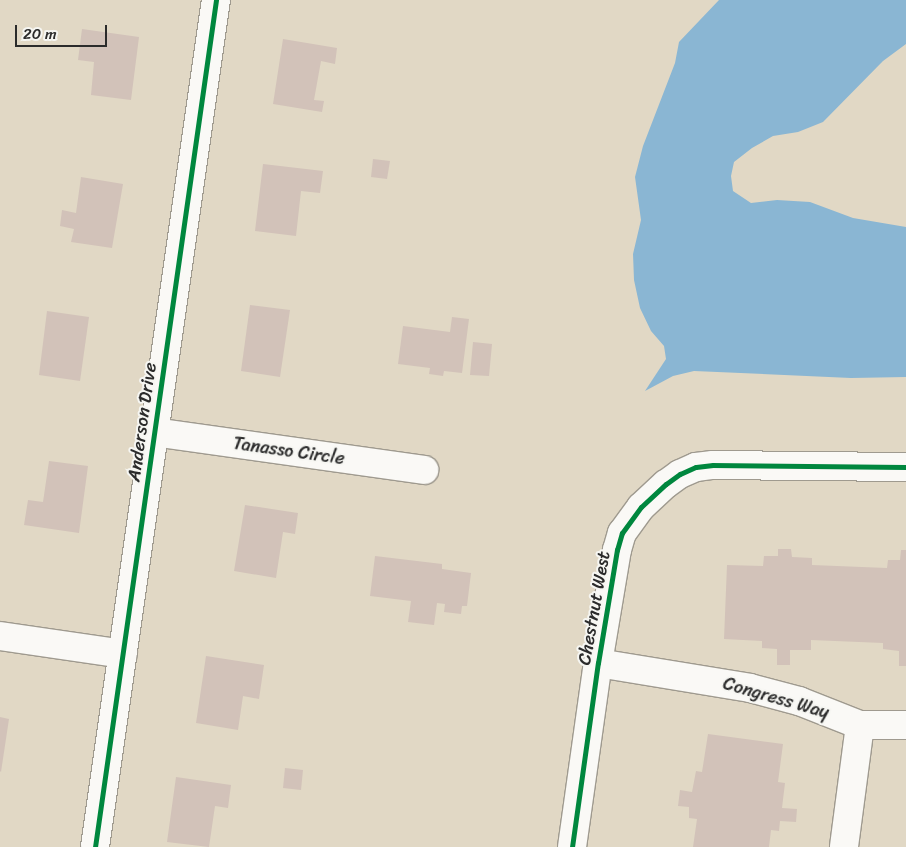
<!DOCTYPE html>
<html>
<head>
<meta charset="utf-8">
<style>
	body { margin:0 }
	#map { position:relative; width:906px; height:847px; overflow:hidden; background:#e1d8c5; font-family:Sriracha,sans-serif }
	div>[style] { position:absolute }
	[style*='--x'] { left:calc(var(--x)*1px); top:calc(var(--y)*1px); width:calc(var(--w)*1px); rotate:calc(var(--a)*1deg) }
	.water>* { inset:0; background:#8ab6d3 }
	.building>* { inset:0; background:#d2c2b9 }
	.roads { filter:drop-shadow(1px 0 #9f9a8f) drop-shadow(-1px 0 #9f9a8f) drop-shadow(0 1px #9f9a8f) drop-shadow(0 -1px #9f9a8f) }
	.minor>* { height:28px; margin:-14px; padding:0 14px; transform-origin:14px; border-radius:14px; background:#faf9f6 }
	.cycleway>* { height:5px; margin:-2.5px; padding:0 2.5px; transform-origin:2.5px; border-radius:2.5px; background:#00873e }
	span { translate:-50% -50%; white-space:nowrap; text-align:center; line-height:1.15; -webkit-text-stroke:4px #f6f6f2; paint-order:stroke }
	.street-label { font-size:18px; color:#2b2b2b }
	.scale { position:absolute; left:15px; top:25px; width:92px; height:22px; box-sizing:border-box; border:2px solid #2b2b2b; border-top:0; padding-left:6px; font-size:15px; line-height:18px; white-space:nowrap; color:#2b2b2b; -webkit-text-stroke:4px #f6f6f2; paint-order:stroke }
</style>
</head>
<body>
<div id="map">
	<div class="water">
		<i style="clip-path:polygon(719px 0,906px 0,906px 44px,883px 61px,823px 122px,798px 132px,773px 136px,752px 148px,734px 162px,731px 176px,733px 191px,751px 203px,777px 200px,810px 202px,853px 218px,906px 227px,906px 377px,851px 378px,694px 371px,673px 376px,645px 391px,666px 359px,664px 346px,651px 331px,640px 308px,634px 280px,633px 254px,641px 220px,635px 177px,643px 146px,675px 63px,679px 42px)"></i>
	</div>
	<div class="building">
		<i style="clip-path:polygon(82px 29px,139px 37px,131px 100px,91px 95px,94px 62px,78px 60px)"></i>
		<i style="clip-path:polygon(283px 39px,337px 48px,335px 64px,321px 61px,314px 100px,324px 101px,322px 112px,273px 104px)"></i>
		<i style="clip-path:polygon(373px 159px,390px 161px,387px 179px,371px 177px)"></i>
		<i style="clip-path:polygon(263px 164px,323px 171px,320px 193px,301px 191px,296px 236px,255px 231px)"></i>
		<i style="clip-path:polygon(81px 177px,123px 184px,112px 248px,71px 242px,74px 229px,60px 226px,62px 210px,76px 213px)"></i>
		<i style="clip-path:polygon(250px 305px,290px 310px,280px 377px,241px 371px)"></i>
		<i style="clip-path:polygon(47px 311px,89px 317px,80px 381px,39px 375px)"></i>
		<i style="clip-path:polygon(452px 317px,469px 319px,462px 373px,444px 371px,443px 376px,429px 374px,430px 368px,398px 364px,403px 326px,450px 332px)"></i>
		<i style="clip-path:polygon(473px 342px,492px 344px,489px 376px,470px 375px)"></i>
		<i style="clip-path:polygon(49px 461px,88px 466px,79px 533px,24px 525px,28px 500px,43px 502px)"></i>
		<i style="clip-path:polygon(245px 505px,298px 513px,295px 534px,283px 532px,276px 578px,234px 571px)"></i>
		<i style="clip-path:polygon(778px 549px,791px 549px,792px 557px,812px 558px,812px 565px,887px 568px,888px 560px,900px 560px,901px 550px,906px 550px,906px 666px,899px 666px,899px 651px,883px 649px,883px 643px,811px 640px,811px 650px,790px 650px,790px 665px,777px 665px,777px 649px,762px 648px,762px 641px,724px 639px,727px 565px,763px 566px,764px 556px,778px 556px)"></i>
		<i style="clip-path:polygon(375px 556px,442px 564px,442px 569px,471px 573px,467px 606px,462px 606px,461px 614px,444px 612px,445px 604px,437px 603px,434px 625px,408px 622px,411px 601px,370px 596px)"></i>
		<i style="clip-path:polygon(206px 656px,264px 665px,259px 699px,243px 696px,238px 730px,196px 723px)"></i>
		<i style="clip-path:polygon(0 717px,9px 719px,1px 772px,0 771px)"></i>
		<i style="clip-path:polygon(708px 734px,783px 744px,778px 782px,785px 783px,782px 808px,797px 809px,796px 822px,780px 821px,779px 831px,771px 830px,769px 847px,693px 847px,697px 819px,689px 818px,689px 807px,678px 806px,680px 790px,692px 792px,696px 771px,702px 772px)"></i>
		<i style="clip-path:polygon(285px 768px,303px 770px,301px 790px,283px 788px)"></i>
		<i style="clip-path:polygon(176px 777px,231px 785px,228px 808px,215px 806px,209px 847px,167px 842px)"></i>
	</div>
	<div class="roads">
		<div class="minor">
			<i style="--x:154;--y:432;--w:273;--a:8"></i>
			<i style="--x:0;--y:636;--w:124;--a:8.3"></i>
			<i style="--x:598;--y:663;--w:154;--a:9.3"></i>
			<i style="--x:750;--y:688;--w:51;--a:14.9"></i>
			<i style="--x:799;--y:701;--w:66;--a:21.5"></i>
			<i style="--x:860;--y:725;--w:123;--a:97.5"></i>
			<i style="--x:860;--y:725;--w:46;--a:0"></i>
			<i style="--x:95;--y:847;--w:856;--a:-81.87"></i>
			<i style="--x:572;--y:847;--w:186;--a:-82"></i>
			<i style="--x:598;--y:663;--w:115;--a:-80.5"></i>
			<i style="--x:617;--y:550;--w:18;--a:-74"></i>
			<i style="--x:622;--y:533;--w:32;--a:-54"></i>
			<i style="--x:641;--y:507;--w:34;--a:-43"></i>
			<i style="--x:666;--y:484;--w:17;--a:-36"></i>
			<i style="--x:680;--y:474;--w:17;--a:-24"></i>
			<i style="--x:696;--y:467;--w:17;--a:-7"></i>
			<i style="--x:713;--y:465;--w:193;--a:0.6"></i>
		</div>
	</div>
	<div class="cycleway">
		<i style="--x:95;--y:847;--w:856;--a:-81.87"></i>
		<i style="--x:572;--y:847;--w:186;--a:-82"></i>
		<i style="--x:598;--y:663;--w:115;--a:-80.5"></i>
		<i style="--x:617;--y:550;--w:18;--a:-74"></i>
		<i style="--x:622;--y:533;--w:32;--a:-54"></i>
		<i style="--x:641;--y:507;--w:34;--a:-43"></i>
		<i style="--x:666;--y:484;--w:17;--a:-36"></i>
		<i style="--x:680;--y:474;--w:17;--a:-24"></i>
		<i style="--x:696;--y:467;--w:17;--a:-7"></i>
		<i style="--x:713;--y:465;--w:193;--a:0.6"></i>
	</div>
	<div class="street-label">
		<span style="left:142px;top:422px;rotate:-82deg">Anderson Drive</span>
		<span style="left:289px;top:451px;rotate:8deg">Tanasso Circle</span>
		<span style="left:594px;top:608px;rotate:-80deg">Chestnut West</span>
		<span style="left:776px;top:698px;rotate:16deg">Congress Way</span>
	</div>
	<div class="scale">20 m</div>
</div>
</body>
</html>
